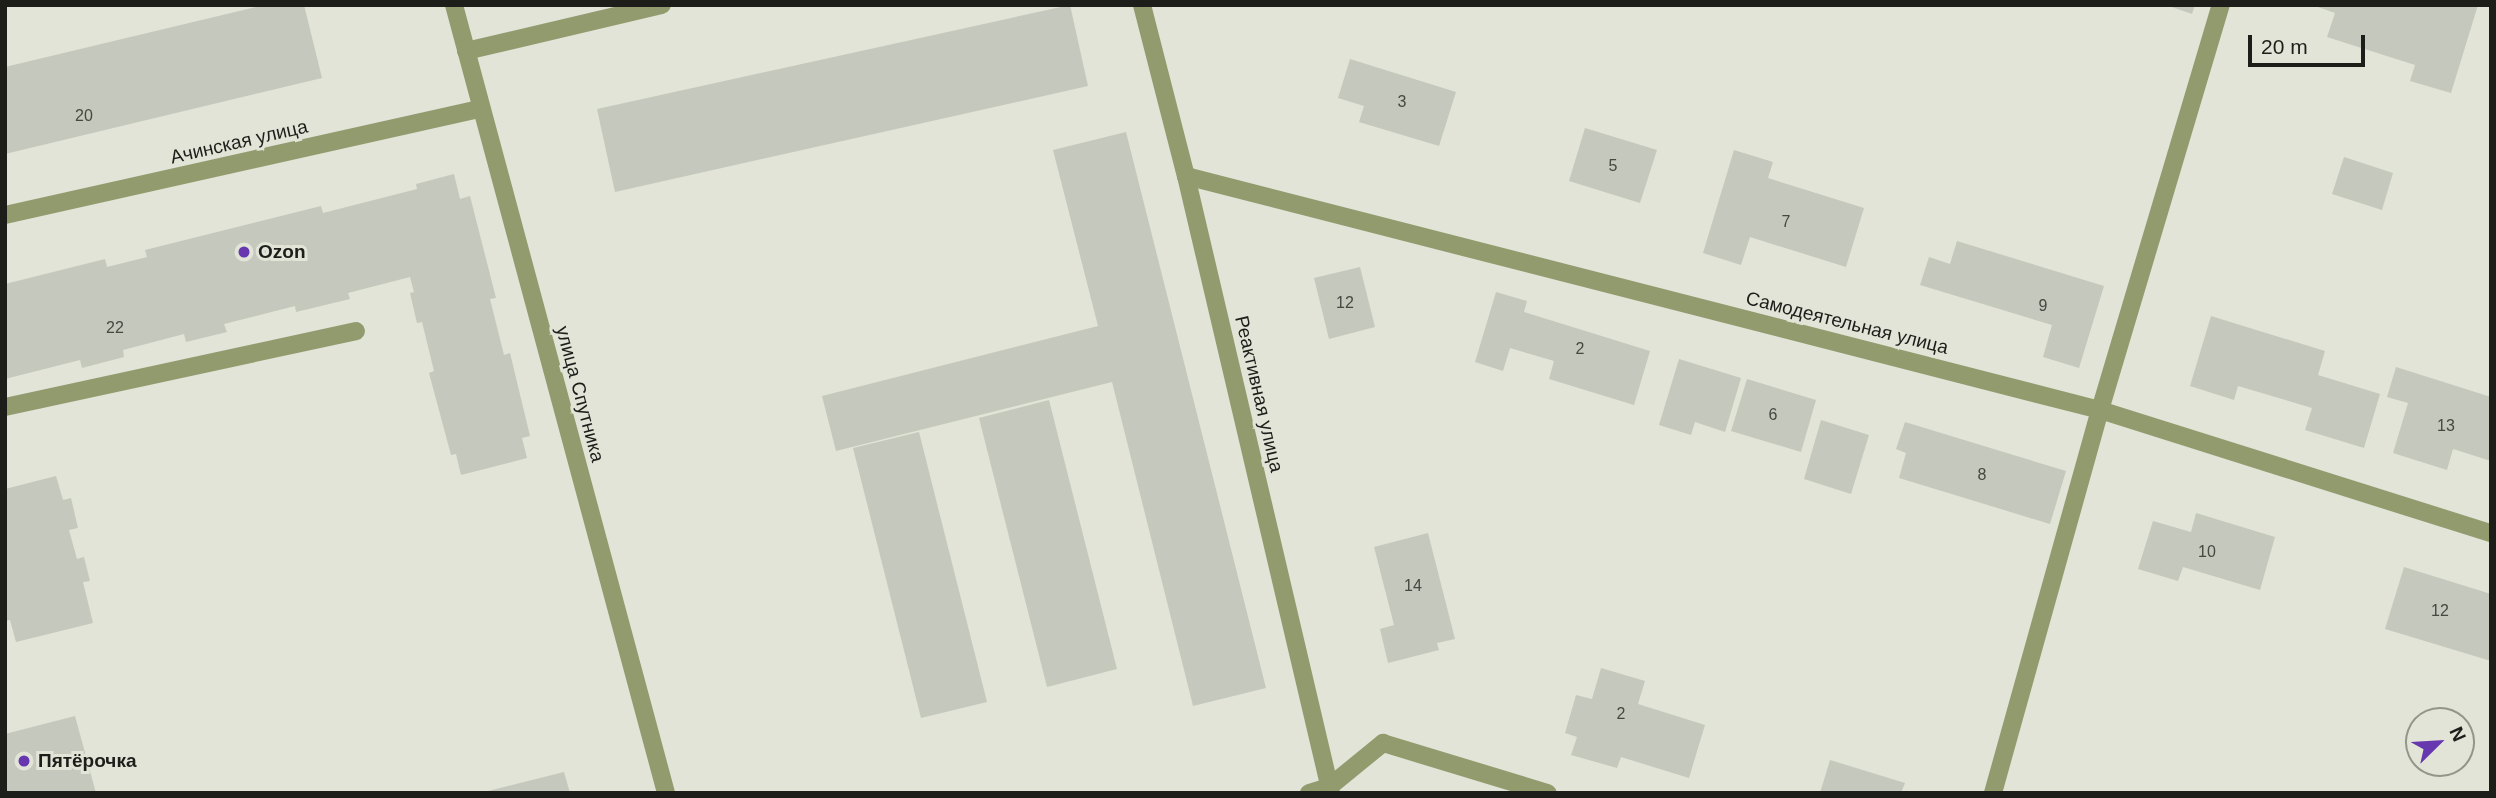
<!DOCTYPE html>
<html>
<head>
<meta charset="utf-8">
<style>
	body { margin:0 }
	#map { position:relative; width:2496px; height:798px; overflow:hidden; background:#e1e4d7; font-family:Helvetica,sans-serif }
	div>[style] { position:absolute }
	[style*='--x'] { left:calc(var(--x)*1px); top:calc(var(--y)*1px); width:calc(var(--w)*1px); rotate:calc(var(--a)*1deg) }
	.building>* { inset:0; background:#c5c8bc }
	.lane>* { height:18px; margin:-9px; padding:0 9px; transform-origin:9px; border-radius:9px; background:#929b6e }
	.street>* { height:18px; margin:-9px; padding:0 9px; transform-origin:9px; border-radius:9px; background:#929b6e }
	.dots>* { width:19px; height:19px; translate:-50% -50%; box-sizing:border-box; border:4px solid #e1e4d7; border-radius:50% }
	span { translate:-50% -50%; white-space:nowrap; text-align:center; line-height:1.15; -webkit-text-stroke:6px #e1e4d7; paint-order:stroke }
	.number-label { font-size:16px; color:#474842 }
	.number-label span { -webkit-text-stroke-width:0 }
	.street-label { font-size:19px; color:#1d1e1a }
	.poi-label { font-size:19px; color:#1d1e1a; font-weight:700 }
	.left { translate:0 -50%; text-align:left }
	.frame { position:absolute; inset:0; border:7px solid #1d1e1a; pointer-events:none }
	.north { position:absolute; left:2405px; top:707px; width:70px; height:70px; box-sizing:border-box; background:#e1e4d7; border:2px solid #93958b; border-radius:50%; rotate:66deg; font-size:19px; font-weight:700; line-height:28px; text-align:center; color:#1d1e1a }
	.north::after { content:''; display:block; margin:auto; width:24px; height:32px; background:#6637ae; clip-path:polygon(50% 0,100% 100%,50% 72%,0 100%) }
	.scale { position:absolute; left:2248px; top:35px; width:117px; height:32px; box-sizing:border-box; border:4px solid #1d1e1a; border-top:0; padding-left:9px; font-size:21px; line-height:24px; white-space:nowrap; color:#1d1e1a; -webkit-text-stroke:5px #e1e4d7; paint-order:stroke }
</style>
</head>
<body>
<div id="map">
	<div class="building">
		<i style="clip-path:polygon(264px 5px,304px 5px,322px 78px,5px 154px,5px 67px)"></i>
		<i style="clip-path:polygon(1070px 5px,1088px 86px,615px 192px,597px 109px)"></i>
		<i style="clip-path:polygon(2166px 5px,2195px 5px,2192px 14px)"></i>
		<i style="clip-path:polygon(2312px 5px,2478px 5px,2451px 93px,2410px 81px,2415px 65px,2327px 37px,2335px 13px)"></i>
		<i style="clip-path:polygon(1350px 59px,1456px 92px,1439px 146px,1359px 122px,1364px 106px,1338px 98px)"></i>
		<i style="clip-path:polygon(1585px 128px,1657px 150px,1640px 203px,1569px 181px)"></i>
		<i style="clip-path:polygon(1126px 132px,1266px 688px,1193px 706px,1112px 382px,836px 451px,822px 396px,1098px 326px,1053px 150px)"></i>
		<i style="clip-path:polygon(1734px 150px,1773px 162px,1768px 178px,1864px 208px,1846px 267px,1750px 237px,1741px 265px,1703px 253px)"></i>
		<i style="clip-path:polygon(2344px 157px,2393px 173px,2382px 210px,2332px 194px)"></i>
		<i style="clip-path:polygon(454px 174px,460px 199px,470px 196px,496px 298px,490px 299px,504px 355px,510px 353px,530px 436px,522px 438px,527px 458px,461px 475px,456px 454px,451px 455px,429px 373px,434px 371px,422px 322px,417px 323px,410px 293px,414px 292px,410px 277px,348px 293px,350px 299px,296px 312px,295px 306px,224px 324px,227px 332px,186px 342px,184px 334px,123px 350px,124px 357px,82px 368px,80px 360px,5px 379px,5px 284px,105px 259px,107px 267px,147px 257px,145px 250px,321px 206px,323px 213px,417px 189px,416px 184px)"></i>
		<i style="clip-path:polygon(1957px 241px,2104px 286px,2079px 368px,2043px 357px,2052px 325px,1920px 285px,1929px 257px,1950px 264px)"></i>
		<i style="clip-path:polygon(1360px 267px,1375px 327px,1329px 339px,1314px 278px)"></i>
		<i style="clip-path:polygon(1496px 292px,1527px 301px,1524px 312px,1650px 351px,1634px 405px,1549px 379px,1554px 361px,1510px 348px,1503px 371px,1475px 362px)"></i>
		<i style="clip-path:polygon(2211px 316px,2325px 351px,2318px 375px,2380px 394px,2364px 448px,2305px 430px,2312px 408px,2238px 386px,2234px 400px,2190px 386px)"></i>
		<i style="clip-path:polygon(1679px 359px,1741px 378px,1725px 432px,1695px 422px,1691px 435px,1659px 425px)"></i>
		<i style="clip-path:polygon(2396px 367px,2491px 397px,2491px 461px,2453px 449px,2447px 470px,2393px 453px,2408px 403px,2387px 397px)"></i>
		<i style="clip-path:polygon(1747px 379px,1816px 400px,1801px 452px,1731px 431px)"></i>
		<i style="clip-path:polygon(1049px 400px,1117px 669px,1047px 687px,979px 418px)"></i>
		<i style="clip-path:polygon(1821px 420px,1869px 435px,1851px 494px,1804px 479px)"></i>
		<i style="clip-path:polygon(1905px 422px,2066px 471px,2050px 524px,1899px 478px,1906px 453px,1896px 449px)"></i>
		<i style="clip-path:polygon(919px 432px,987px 702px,921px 718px,853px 448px)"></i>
		<i style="clip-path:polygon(56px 476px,63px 500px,71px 498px,78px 528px,69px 530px,77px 559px,84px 557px,90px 581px,83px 582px,93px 623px,16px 642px,10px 620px,5px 621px,5px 489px)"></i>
		<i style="clip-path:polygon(2196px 513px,2275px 537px,2260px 590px,2183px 567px,2178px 581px,2138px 569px,2153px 521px,2191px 532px)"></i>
		<i style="clip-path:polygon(1428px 533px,1455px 639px,1437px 643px,1439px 650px,1388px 663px,1380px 629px,1394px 625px,1374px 547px)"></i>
		<i style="clip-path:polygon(2404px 567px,2491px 594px,2491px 661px,2385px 629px)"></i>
		<i style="clip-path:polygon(1601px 668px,1645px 681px,1638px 704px,1705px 725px,1689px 778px,1621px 757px,1617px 768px,1571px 755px,1577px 737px,1565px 733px,1576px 695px,1592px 699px)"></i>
		<i style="clip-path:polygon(75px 716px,96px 793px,5px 793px,5px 734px)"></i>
		<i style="clip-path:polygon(1830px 760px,1905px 783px,1901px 793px,1820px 793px)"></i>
		<i style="clip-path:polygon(564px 772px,570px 793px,484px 793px,484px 792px)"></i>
	</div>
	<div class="lane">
		<i style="--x:466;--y:51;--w:201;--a:-13.2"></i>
		<i style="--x:5;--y:407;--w:359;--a:-12.2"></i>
		<i style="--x:1993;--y:793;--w:398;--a:-74.4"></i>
	</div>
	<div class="street">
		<i style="--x:454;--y:5;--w:816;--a:74.94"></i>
		<i style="--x:1142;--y:5;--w:177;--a:75.6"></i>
		<i style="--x:1186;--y:176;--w:634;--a:76.78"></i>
		<i style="--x:1186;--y:176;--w:943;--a:14.36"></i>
		<i style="--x:2100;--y:410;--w:410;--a:17.5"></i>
		<i style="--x:5;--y:215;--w:488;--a:-12.6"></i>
		<i style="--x:2100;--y:410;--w:423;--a:-73.4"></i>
		<i style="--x:1309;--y:793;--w:21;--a:-17"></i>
		<i style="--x:1329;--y:787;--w:70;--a:-39.2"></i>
		<i style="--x:1383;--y:743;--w:172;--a:16.9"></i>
	</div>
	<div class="dots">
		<i style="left:244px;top:252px;background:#6637ae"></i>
		<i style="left:24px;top:761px;background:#6637ae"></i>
	</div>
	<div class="number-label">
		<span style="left:1402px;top:102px">3</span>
		<span style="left:84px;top:116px">20</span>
		<span style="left:1613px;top:166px">5</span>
		<span style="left:1786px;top:222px">7</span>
		<span style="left:1345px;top:303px">12</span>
		<span style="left:2043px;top:306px">9</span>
		<span style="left:115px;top:328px">22</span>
		<span style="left:1580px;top:349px">2</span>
		<span style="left:1773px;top:415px">6</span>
		<span style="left:2446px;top:426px">13</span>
		<span style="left:1982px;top:475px">8</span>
		<span style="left:2207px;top:552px">10</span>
		<span style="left:1413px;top:586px">14</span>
		<span style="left:2440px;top:611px">12</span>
		<span style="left:1621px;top:714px">2</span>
	</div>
	<div class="street-label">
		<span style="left:239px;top:142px;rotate:-13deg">Ачинская улица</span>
		<span style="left:1847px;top:323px;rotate:14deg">Самодеятельная улица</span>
		<span style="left:580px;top:394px;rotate:75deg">улица Спутника</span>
		<span style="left:1259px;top:394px;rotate:77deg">Реактивная улица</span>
	</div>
	<div class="poi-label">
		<span class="left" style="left:258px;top:252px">Ozon</span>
		<span class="left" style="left:38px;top:761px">Пятёрочка</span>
	</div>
	<div class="frame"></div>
	<div class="north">N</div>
	<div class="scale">20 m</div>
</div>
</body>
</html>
